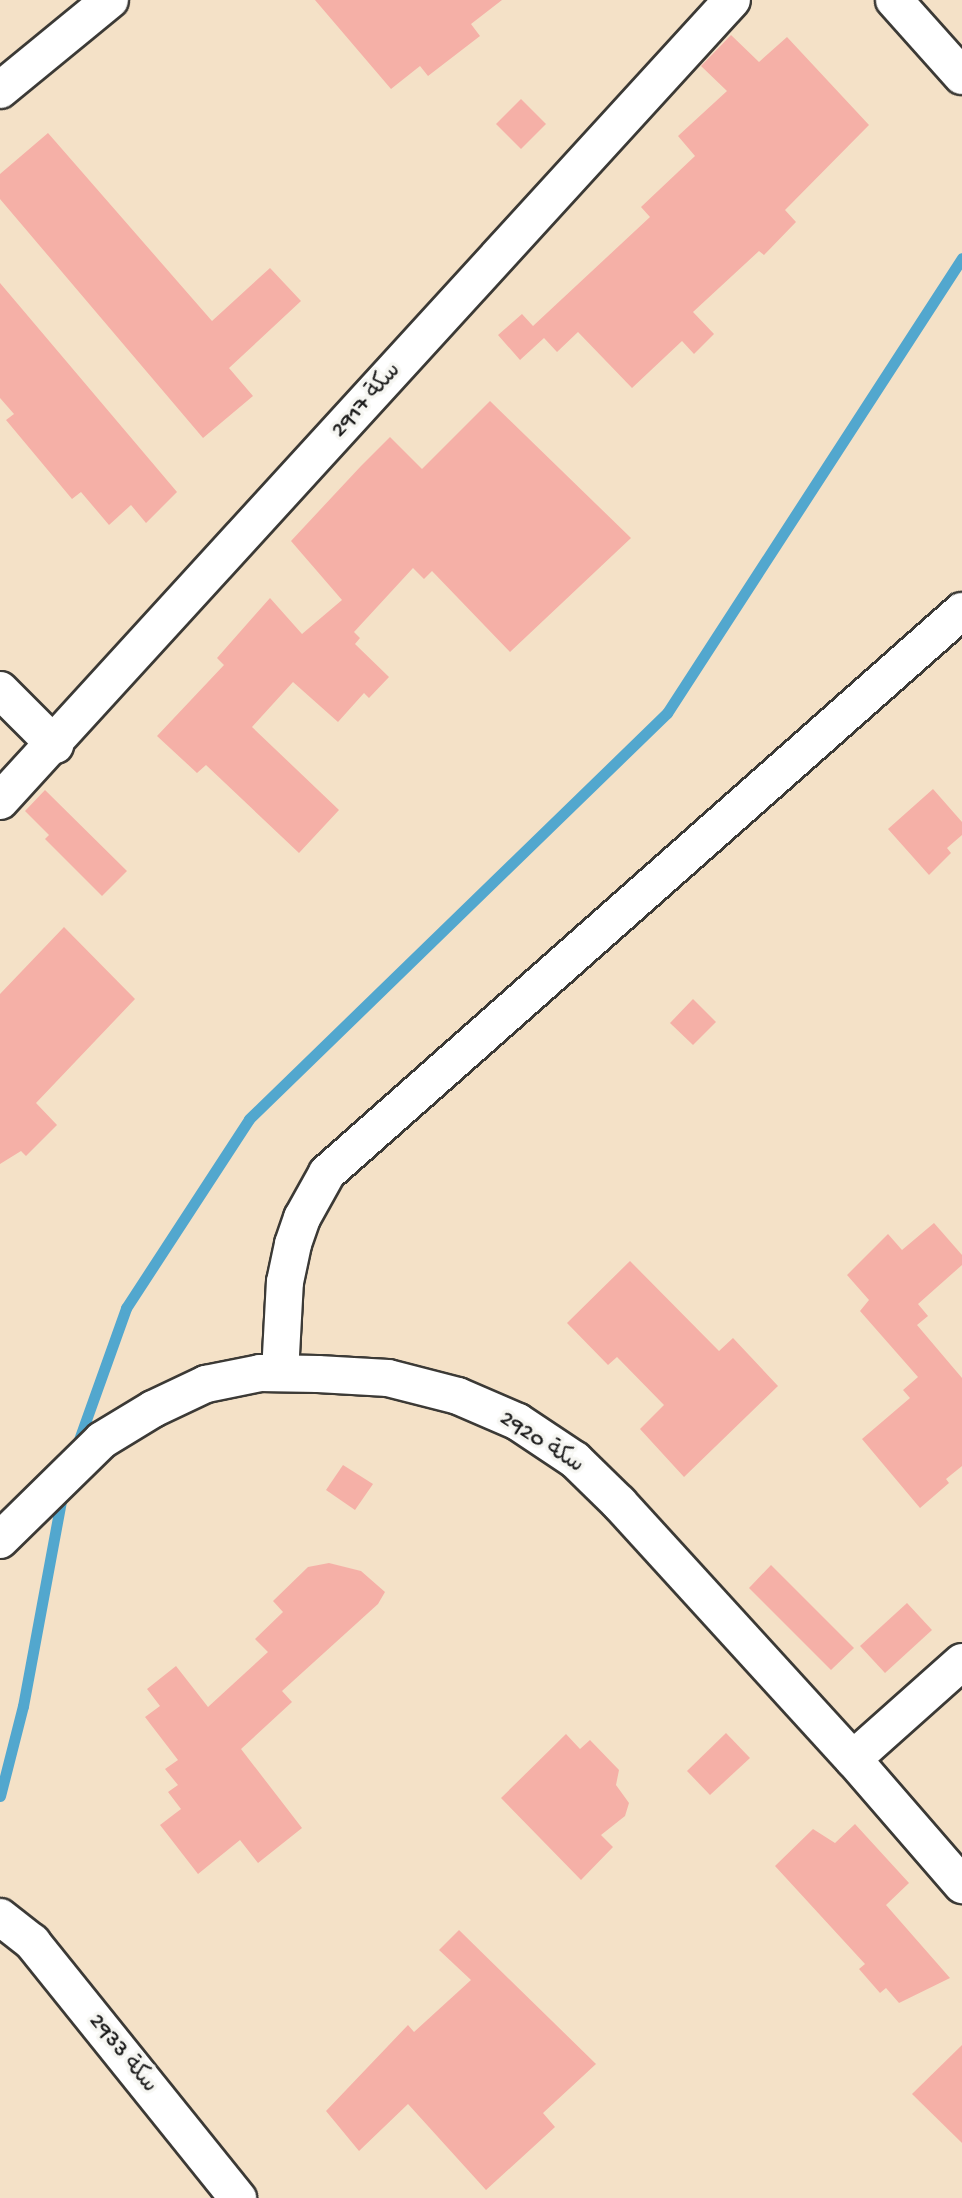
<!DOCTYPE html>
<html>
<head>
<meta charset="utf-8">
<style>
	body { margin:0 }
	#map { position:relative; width:962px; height:2198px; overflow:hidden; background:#f4e1c7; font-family:"Gochi Hand","Playpen Sans Arabic",sans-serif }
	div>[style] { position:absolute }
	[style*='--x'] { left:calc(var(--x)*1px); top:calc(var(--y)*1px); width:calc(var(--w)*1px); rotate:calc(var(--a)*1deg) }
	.stream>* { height:11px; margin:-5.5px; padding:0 5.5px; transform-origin:5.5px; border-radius:5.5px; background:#52a7ce }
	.building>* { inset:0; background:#f5b0a7 }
	.roads { filter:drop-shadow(2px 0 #3c3a36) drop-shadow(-2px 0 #3c3a36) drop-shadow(0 2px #3c3a36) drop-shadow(0 -2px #3c3a36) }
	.minor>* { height:36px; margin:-18px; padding:0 18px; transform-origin:18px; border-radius:18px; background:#fff }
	span { translate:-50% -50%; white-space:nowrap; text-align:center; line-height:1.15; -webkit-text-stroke:7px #f6f6f2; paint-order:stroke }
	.street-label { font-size:24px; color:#1c1c1c }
</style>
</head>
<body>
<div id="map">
	<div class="stream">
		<i style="--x:76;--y:1448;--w:149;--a:-70.3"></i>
		<i style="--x:126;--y:1308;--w:225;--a:-56.9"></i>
		<i style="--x:249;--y:1119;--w:583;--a:-44.17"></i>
		<i style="--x:667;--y:713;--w:542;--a:-57.04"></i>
		<i style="--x:0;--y:1796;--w:93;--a:-75.7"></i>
		<i style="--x:23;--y:1706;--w:219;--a:-79.5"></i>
	</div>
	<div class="building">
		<i style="clip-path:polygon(315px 0,502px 0,471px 24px,480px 36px,428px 76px,420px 66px,391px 89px)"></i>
		<i style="clip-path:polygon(731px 35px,759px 62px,787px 37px,869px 125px,785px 210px,796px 222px,764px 255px,759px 251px,693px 312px,714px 334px,694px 354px,682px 341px,632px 388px,578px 332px,557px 352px,544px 338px,520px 360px,498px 335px,522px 314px,533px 326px,650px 217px,641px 207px,695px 156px,678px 136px,727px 91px,701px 66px)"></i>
		<i style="clip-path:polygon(521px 99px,546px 124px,521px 149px,496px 124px)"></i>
		<i style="clip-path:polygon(48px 133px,212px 321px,270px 268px,301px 301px,229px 368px,253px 396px,203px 438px,0 199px,0 174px)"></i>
		<i style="clip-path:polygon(0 283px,177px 492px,146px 523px,131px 505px,109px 525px,81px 492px,72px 499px,6px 420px,14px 414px,0 398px)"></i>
		<i style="clip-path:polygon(490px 401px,631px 538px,510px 652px,432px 571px,424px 579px,413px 568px,354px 632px,360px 638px,355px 644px,389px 677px,369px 698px,364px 693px,338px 722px,293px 682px,252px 727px,339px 810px,299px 853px,206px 765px,197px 773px,157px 736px,224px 665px,217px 658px,270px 598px,302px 634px,342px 600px,291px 541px,361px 466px,390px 437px,422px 469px)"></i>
		<i style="clip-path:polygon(933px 789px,962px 822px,962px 835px,947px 848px,951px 853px,929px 875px,888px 829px)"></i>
		<i style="clip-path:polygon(45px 790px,127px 871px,102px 896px,45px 839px,49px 835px,25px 811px)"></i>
		<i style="clip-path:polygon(64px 927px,135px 999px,36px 1103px,57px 1125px,26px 1156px,21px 1151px,0 1164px,0 994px)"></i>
		<i style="clip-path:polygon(693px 999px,716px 1022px,693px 1045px,670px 1023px)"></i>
		<i style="clip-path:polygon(934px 1223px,962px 1255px,962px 1265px,918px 1304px,928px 1316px,917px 1325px,962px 1378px,962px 1466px,946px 1479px,949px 1483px,920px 1508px,862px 1439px,910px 1398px,903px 1390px,918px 1377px,860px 1311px,869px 1300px,847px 1275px,888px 1234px,902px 1250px)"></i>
		<i style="clip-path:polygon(630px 1261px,719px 1351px,733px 1338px,778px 1386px,684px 1477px,640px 1429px,664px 1405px,617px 1357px,608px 1365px,567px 1323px)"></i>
		<i style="clip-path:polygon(343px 1465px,373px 1484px,355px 1510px,326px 1490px)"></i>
		<i style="clip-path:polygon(329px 1563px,361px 1571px,385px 1592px,378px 1604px,282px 1691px,292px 1702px,241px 1749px,302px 1828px,258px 1863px,240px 1840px,198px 1874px,160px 1825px,181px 1809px,168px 1792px,178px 1785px,165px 1769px,178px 1760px,145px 1717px,160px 1706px,147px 1689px,176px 1666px,208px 1707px,268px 1652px,255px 1639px,283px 1612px,273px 1601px,308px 1567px)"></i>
		<i style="clip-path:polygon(771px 1565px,854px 1648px,831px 1670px,749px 1588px)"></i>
		<i style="clip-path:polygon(907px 1603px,932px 1630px,885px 1673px,860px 1646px)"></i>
		<i style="clip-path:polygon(726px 1733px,750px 1758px,710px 1795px,687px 1771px)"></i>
		<i style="clip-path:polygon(566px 1734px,580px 1749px,590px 1740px,619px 1770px,616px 1785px,629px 1803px,625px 1816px,601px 1835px,613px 1847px,581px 1880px,501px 1798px)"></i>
		<i style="clip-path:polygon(855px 1824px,909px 1883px,886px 1905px,950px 1978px,899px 2003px,886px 1988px,880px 1993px,859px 1969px,865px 1964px,775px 1866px,813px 1829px,835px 1843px)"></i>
		<i style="clip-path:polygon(459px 1930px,596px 2064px,543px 2113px,555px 2127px,486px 2190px,408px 2104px,359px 2151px,326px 2111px,408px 2025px,414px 2032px,471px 1980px,439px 1950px)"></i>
		<i style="clip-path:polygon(962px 2045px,962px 2143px,912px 2094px)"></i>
	</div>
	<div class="roads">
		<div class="minor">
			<i style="--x:894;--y:0;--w:102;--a:48.2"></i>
			<i style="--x:0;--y:90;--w:142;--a:-39.3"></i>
			<i style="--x:0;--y:690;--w:78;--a:45"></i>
			<i style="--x:0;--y:801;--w:1085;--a:-47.58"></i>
			<i style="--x:280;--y:1373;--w:91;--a:-86.9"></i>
			<i style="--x:285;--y:1282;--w:39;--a:-78"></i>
			<i style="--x:293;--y:1244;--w:28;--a:-71"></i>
			<i style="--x:302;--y:1218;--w:51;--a:-60.9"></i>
			<i style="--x:327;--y:1173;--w:848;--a:-41.51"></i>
			<i style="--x:0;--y:1540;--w:143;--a:-44.4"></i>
			<i style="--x:102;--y:1440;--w:60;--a:-31.3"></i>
			<i style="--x:153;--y:1409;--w:59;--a:-25.3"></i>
			<i style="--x:206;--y:1384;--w:55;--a:-11.5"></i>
			<i style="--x:260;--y:1373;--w:58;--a:1"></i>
			<i style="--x:318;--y:1374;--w:70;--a:3.3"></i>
			<i style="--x:388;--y:1378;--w:72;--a:14.4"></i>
			<i style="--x:458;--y:1396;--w:65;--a:23.4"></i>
			<i style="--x:518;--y:1422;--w:69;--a:33.7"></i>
			<i style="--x:575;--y:1460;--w:62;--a:44.3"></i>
			<i style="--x:619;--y:1503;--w:347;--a:47.6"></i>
			<i style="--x:853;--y:1759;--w:167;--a:49.1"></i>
			<i style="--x:853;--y:1759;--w:146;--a:-41.7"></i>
			<i style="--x:0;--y:1917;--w:41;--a:38"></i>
			<i style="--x:32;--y:1942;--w:329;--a:51.2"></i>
		</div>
	</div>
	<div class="street-label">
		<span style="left:367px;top:401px;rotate:-48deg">سكة 2917</span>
		<span style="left:541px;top:1443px;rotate:33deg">سكة 2920</span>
		<span style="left:122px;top:2054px;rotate:51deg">سكة 2933</span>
	</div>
</div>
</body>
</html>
